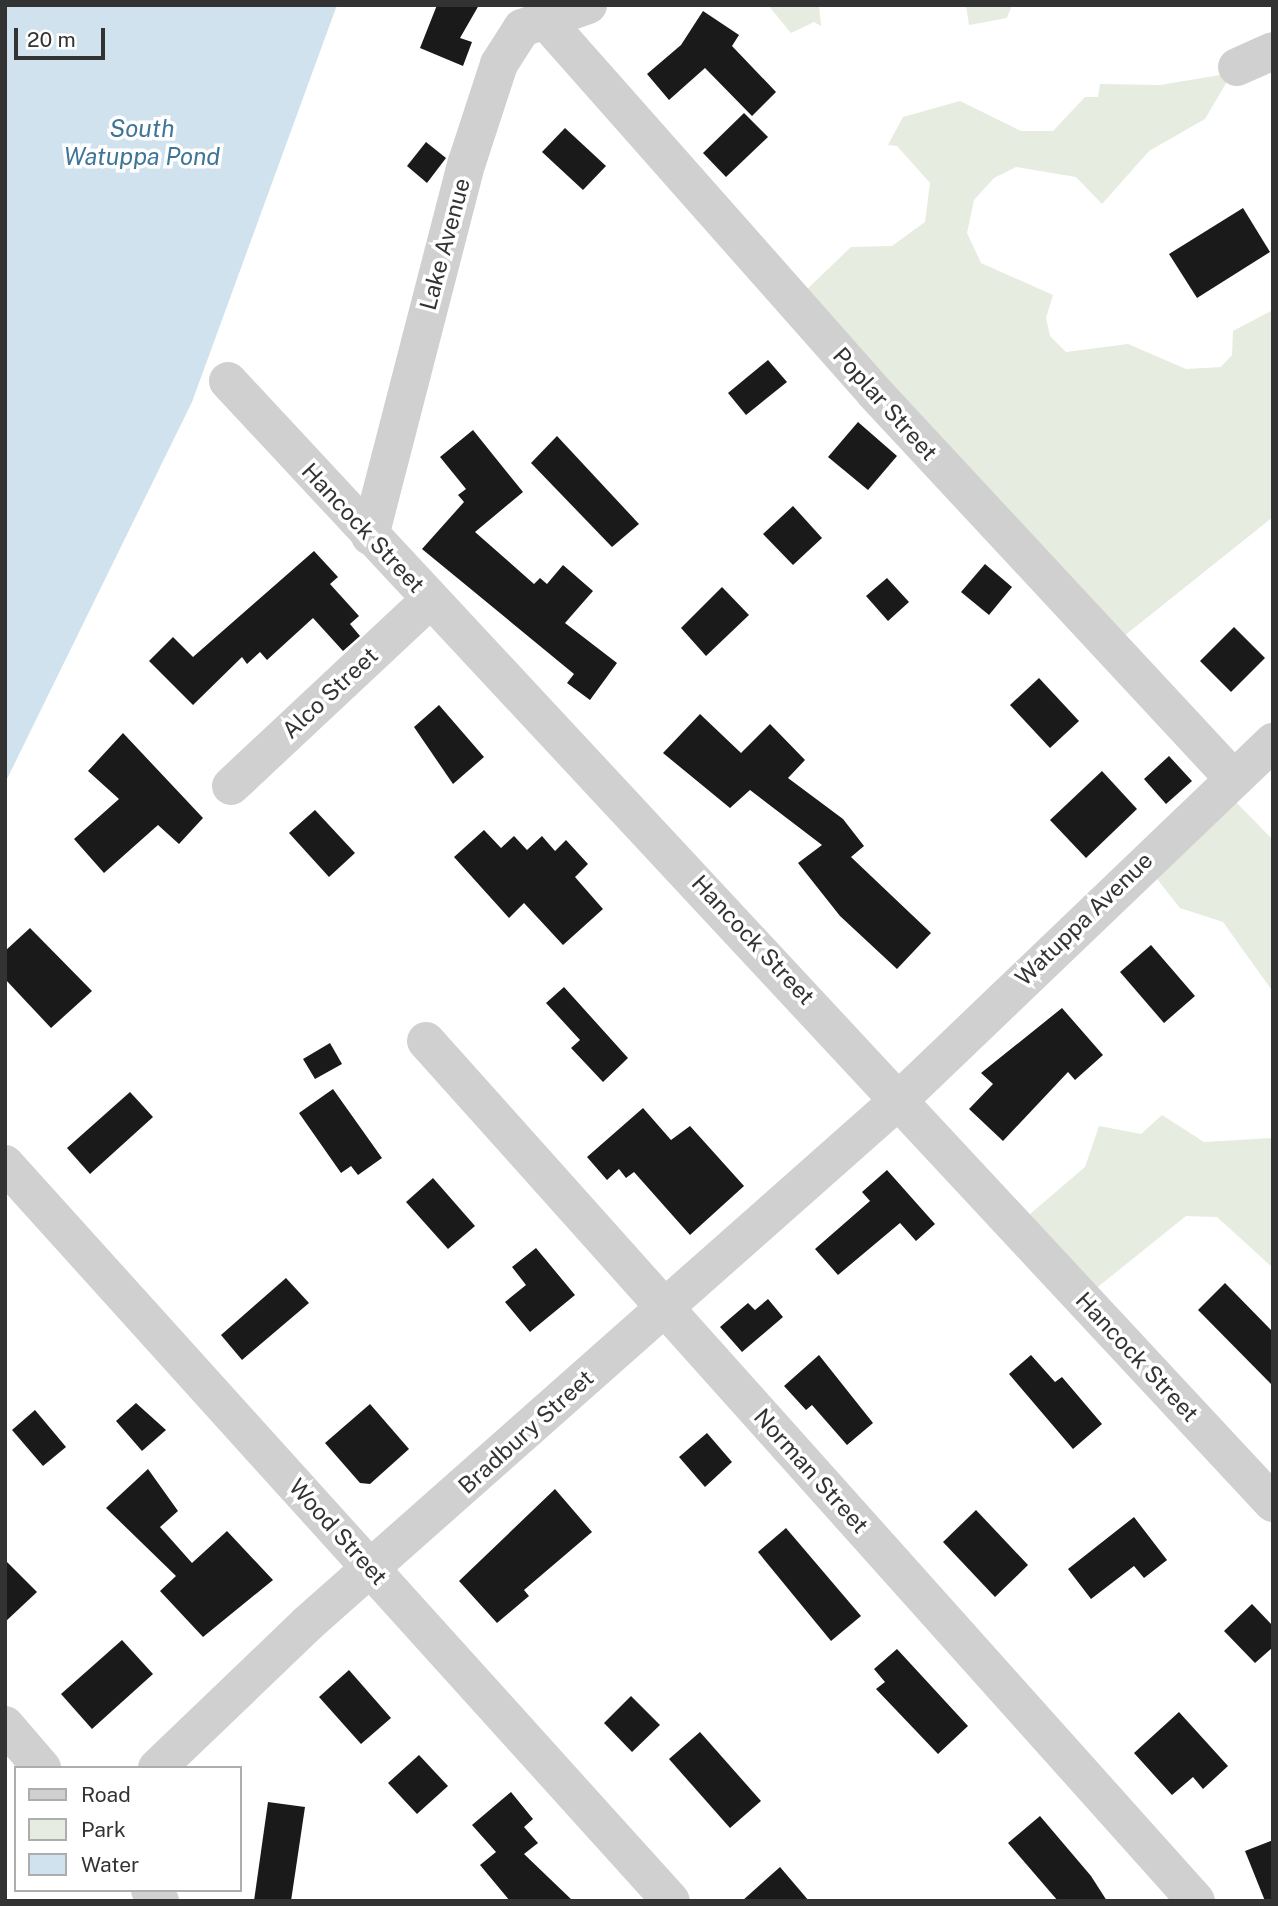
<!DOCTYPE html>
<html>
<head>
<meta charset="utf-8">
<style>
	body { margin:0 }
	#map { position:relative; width:1278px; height:1906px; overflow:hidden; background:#fff; font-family:"Public Sans",sans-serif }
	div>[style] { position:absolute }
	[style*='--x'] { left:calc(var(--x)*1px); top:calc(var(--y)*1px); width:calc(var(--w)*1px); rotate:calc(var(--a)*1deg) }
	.green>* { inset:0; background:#e6ecdf }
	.water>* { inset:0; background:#cfe2ee }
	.building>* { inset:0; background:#1a1a1a }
	.minor>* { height:38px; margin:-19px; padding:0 19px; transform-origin:19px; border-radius:19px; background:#d0d0d0 }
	span { translate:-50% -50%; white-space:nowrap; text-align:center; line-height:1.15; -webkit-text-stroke:7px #fff; paint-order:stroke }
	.street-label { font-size:23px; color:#333 }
	.water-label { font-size:24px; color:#3f7597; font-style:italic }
	.frame { position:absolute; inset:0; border:7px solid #333; pointer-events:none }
	.legend { position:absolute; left:14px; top:1766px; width:228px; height:126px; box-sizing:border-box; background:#fff; border:2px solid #adadad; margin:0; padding:9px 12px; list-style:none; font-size:21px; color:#333 }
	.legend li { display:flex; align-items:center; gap:14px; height:35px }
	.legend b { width:35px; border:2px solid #adadad }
	.scale { position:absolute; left:14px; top:28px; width:91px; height:32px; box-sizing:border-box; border:4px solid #333; border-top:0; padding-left:9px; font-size:21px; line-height:24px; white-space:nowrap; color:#333; -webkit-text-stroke:5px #fff; paint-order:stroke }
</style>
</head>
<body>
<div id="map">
	<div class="green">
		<i style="clip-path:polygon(768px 5px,819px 5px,821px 26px,814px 22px,791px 33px)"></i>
		<i style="clip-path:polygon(966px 5px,1012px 5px,1007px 18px,969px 25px)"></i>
		<i style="clip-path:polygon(1232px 73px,1205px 119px,1149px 151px,1102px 204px,1076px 177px,1016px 167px,994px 178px,974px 200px,967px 233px,981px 263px,1053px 295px,1046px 318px,1050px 336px,1066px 352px,1128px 344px,1186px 369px,1221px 367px,1232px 355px,1233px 331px,1273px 310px,1273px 517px,1114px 644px,800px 296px,851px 247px,892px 246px,925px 222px,930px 183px,897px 146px,888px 145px,903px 117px,960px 101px,1021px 131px,1053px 131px,1085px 97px,1098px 97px,1100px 84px,1160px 85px)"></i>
		<i style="clip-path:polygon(1231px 797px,1273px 840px,1273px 992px,1223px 922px,1180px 908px,1142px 860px)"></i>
		<i style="clip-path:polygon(1162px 1115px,1204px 1142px,1273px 1138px,1273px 1268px,1217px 1217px,1186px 1216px,1089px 1294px,1023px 1220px,1085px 1167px,1099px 1126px,1141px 1134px)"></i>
	</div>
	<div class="water">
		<i style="clip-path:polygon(5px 5px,337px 5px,192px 402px,5px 783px)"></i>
	</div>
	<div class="building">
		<i style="clip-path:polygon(437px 5px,479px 5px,460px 38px,472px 42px,463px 66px,420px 48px)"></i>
		<i style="clip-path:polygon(703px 11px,739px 35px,732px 46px,776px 92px,752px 116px,705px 68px,669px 100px,647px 74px,681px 45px)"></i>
		<i style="clip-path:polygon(744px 113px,768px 137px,726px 177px,703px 153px)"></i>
		<i style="clip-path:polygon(565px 128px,606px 166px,583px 190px,542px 152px)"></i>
		<i style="clip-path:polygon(426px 142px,446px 158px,427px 183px,407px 166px)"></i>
		<i style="clip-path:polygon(1243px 208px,1270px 252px,1197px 298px,1169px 254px)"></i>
		<i style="clip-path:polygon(768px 360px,787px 382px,746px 415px,728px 393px)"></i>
		<i style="clip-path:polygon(858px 422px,897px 456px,868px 490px,828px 457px)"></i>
		<i style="clip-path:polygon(473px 430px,523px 492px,475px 532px,534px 584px,540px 578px,547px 584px,563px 565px,593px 591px,565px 623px,617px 663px,590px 700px,567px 683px,574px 674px,422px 549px,464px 502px,458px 495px,466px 489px,440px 457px)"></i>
		<i style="clip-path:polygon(557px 436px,639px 524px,612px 547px,531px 463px)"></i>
		<i style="clip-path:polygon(793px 506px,822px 538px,793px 565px,763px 534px)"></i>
		<i style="clip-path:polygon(314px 551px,338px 577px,330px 584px,359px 616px,350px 624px,360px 636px,343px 651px,313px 618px,267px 660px,260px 652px,247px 664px,242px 657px,193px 705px,149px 661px,173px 637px,193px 657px)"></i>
		<i style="clip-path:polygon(985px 564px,1012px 587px,989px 615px,961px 592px)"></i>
		<i style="clip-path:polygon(887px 578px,909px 602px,888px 621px,866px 596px)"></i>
		<i style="clip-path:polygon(722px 587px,749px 615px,706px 656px,681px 628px)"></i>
		<i style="clip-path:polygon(1234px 627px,1265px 658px,1231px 692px,1200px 661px)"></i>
		<i style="clip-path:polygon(1039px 678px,1079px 721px,1050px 748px,1010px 705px)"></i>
		<i style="clip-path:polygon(439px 705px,484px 757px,453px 784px,414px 727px)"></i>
		<i style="clip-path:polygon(700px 714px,741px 753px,770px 724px,805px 760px,788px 778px,843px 819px,864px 846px,851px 857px,931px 933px,897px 969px,840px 916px,798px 863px,822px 845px,750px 790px,730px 808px,663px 753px)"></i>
		<i style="clip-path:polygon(123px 733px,203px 818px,179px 844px,158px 825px,104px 873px,74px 839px,119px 799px,88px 771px)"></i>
		<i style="clip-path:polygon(1169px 756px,1192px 781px,1166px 804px,1144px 779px)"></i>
		<i style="clip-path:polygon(1102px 771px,1137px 809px,1086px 858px,1050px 820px)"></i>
		<i style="clip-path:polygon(315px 810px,355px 853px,329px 877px,289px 833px)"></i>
		<i style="clip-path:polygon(484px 830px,501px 848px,514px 836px,527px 850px,542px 836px,555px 851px,566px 840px,588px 864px,575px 877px,603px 909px,563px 945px,524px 903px,509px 918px,454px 857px)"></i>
		<i style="clip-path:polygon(30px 928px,92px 991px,51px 1028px,5px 979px,5px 951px)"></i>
		<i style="clip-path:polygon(1151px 945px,1195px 996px,1164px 1023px,1120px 972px)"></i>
		<i style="clip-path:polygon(564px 987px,628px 1058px,603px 1082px,571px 1048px,580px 1040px,546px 1003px)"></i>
		<i style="clip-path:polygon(1062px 1008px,1103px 1055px,1075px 1080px,1068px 1072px,1003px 1141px,969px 1109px,993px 1084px,981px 1073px)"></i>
		<i style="clip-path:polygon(330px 1043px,342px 1064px,315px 1079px,303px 1059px)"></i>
		<i style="clip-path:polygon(333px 1089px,382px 1158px,358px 1175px,351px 1166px,341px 1173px,299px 1113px)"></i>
		<i style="clip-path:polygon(130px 1092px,153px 1117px,90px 1174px,67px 1148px)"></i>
		<i style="clip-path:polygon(643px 1108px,671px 1140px,690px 1126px,744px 1186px,690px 1235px,634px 1172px,626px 1178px,619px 1169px,607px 1180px,587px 1157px)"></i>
		<i style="clip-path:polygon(887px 1170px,935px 1224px,916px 1241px,900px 1223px,838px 1275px,815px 1249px,870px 1201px,862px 1192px)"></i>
		<i style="clip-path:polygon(433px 1178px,475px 1226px,448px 1249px,406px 1202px)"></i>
		<i style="clip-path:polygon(536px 1248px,575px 1295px,530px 1332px,505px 1302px,526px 1285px,512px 1267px)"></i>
		<i style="clip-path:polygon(286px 1278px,309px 1303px,242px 1360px,221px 1335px)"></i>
		<i style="clip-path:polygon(1225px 1283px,1273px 1332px,1273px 1386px,1198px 1310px)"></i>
		<i style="clip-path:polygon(768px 1299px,783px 1317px,742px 1352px,720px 1327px,748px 1303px,755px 1310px)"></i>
		<i style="clip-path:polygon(819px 1355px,873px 1423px,847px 1445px,812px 1405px,806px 1410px,784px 1386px)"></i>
		<i style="clip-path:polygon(1031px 1355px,1055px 1382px,1062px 1377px,1102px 1424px,1073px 1449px,1009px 1374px)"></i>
		<i style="clip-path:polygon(136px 1403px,166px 1430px,142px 1451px,116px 1421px)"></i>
		<i style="clip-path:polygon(370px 1404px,409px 1449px,370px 1484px,360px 1483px,325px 1443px)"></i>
		<i style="clip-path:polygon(35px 1410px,66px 1447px,43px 1466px,12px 1430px)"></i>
		<i style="clip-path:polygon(707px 1433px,732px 1462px,705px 1487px,679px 1457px)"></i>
		<i style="clip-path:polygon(148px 1469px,178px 1511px,160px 1527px,192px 1563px,227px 1531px,273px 1580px,203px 1637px,160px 1591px,176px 1576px,106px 1508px)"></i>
		<i style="clip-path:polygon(555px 1489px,592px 1532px,524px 1590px,529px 1596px,497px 1623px,459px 1581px)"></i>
		<i style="clip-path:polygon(976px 1510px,1028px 1565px,995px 1597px,943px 1542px)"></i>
		<i style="clip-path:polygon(1134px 1517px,1167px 1560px,1144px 1578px,1134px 1566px,1091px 1599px,1068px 1569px)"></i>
		<i style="clip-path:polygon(786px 1528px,861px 1616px,831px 1641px,758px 1552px)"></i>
		<i style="clip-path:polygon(5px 1560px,37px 1592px,5px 1622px)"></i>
		<i style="clip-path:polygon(1252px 1604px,1273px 1626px,1273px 1647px,1255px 1663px,1224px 1631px)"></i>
		<i style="clip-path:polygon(122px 1640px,153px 1674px,92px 1729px,61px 1694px)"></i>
		<i style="clip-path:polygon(897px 1649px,968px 1726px,938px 1754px,876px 1689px,885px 1682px,874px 1669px)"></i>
		<i style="clip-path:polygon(349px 1670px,391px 1718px,361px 1744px,319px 1697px)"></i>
		<i style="clip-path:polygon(631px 1696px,660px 1725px,632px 1752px,604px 1723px)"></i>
		<i style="clip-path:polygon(1179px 1712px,1228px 1766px,1203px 1789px,1193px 1777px,1172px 1795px,1134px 1753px)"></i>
		<i style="clip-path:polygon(700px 1732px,761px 1801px,730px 1828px,669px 1759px)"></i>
		<i style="clip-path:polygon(419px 1755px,448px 1786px,417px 1814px,388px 1783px)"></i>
		<i style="clip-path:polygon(511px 1792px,533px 1819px,524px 1827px,538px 1843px,524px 1854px,573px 1901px,510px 1901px,480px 1865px,496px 1852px,472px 1825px)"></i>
		<i style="clip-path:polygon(268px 1802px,305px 1807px,291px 1901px,254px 1901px)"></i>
		<i style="clip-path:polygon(1040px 1816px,1091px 1876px,1107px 1901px,1058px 1901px,1008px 1843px)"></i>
		<i style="clip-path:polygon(1273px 1840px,1273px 1901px,1265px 1901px,1245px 1851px)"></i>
		<i style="clip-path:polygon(780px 1867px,809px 1901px,742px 1901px)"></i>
	</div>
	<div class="minor">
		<i style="--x:546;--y:21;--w:495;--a:48.5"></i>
		<i style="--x:874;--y:392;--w:527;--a:47.08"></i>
		<i style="--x:1237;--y:67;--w:39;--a:-24"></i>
		<i style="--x:228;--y:381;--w:1533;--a:47.04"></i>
		<i style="--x:370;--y:536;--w:386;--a:-75.5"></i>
		<i style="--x:467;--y:162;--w:103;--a:-71.9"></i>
		<i style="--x:499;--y:64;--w:43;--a:-57.4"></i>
		<i style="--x:522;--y:28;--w:70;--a:-19.2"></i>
		<i style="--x:231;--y:786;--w:272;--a:-43.1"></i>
		<i style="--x:426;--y:1041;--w:1154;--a:48.16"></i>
		<i style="--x:5;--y:1164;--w:993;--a:47.9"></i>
		<i style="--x:5;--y:1725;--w:57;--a:49.3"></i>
		<i style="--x:157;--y:1768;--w:208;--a:-43.8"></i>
		<i style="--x:307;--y:1624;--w:791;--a:-41.51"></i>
		<i style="--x:899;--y:1100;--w:518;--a:-43.75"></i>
		<i style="--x:150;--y:1890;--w:15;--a:48"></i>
	</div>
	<div class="street-label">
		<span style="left:445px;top:244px;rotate:-75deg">Lake Avenue</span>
		<span style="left:885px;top:404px;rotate:48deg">Poplar Street</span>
		<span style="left:363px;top:528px;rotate:47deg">Hancock Street</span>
		<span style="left:330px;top:693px;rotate:-43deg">Alco Street</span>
		<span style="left:1084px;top:919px;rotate:-44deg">Watuppa Avenue</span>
		<span style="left:753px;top:940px;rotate:47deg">Hancock Street</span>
		<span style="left:1137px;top:1357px;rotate:47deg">Hancock Street</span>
		<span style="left:526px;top:1432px;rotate:-42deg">Bradbury Street</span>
		<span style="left:811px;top:1471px;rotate:48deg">Norman Street</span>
		<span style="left:338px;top:1532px;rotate:48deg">Wood Street</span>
	</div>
	<div class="water-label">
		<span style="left:142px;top:143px">South<br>Watuppa Pond</span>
	</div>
	<div class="frame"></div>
	<ul class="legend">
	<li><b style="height:9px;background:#d0d0d0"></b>Road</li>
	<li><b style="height:19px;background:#e6ecdf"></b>Park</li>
	<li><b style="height:19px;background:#cfe2ee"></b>Water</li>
	</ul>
	<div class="scale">20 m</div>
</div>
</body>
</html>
